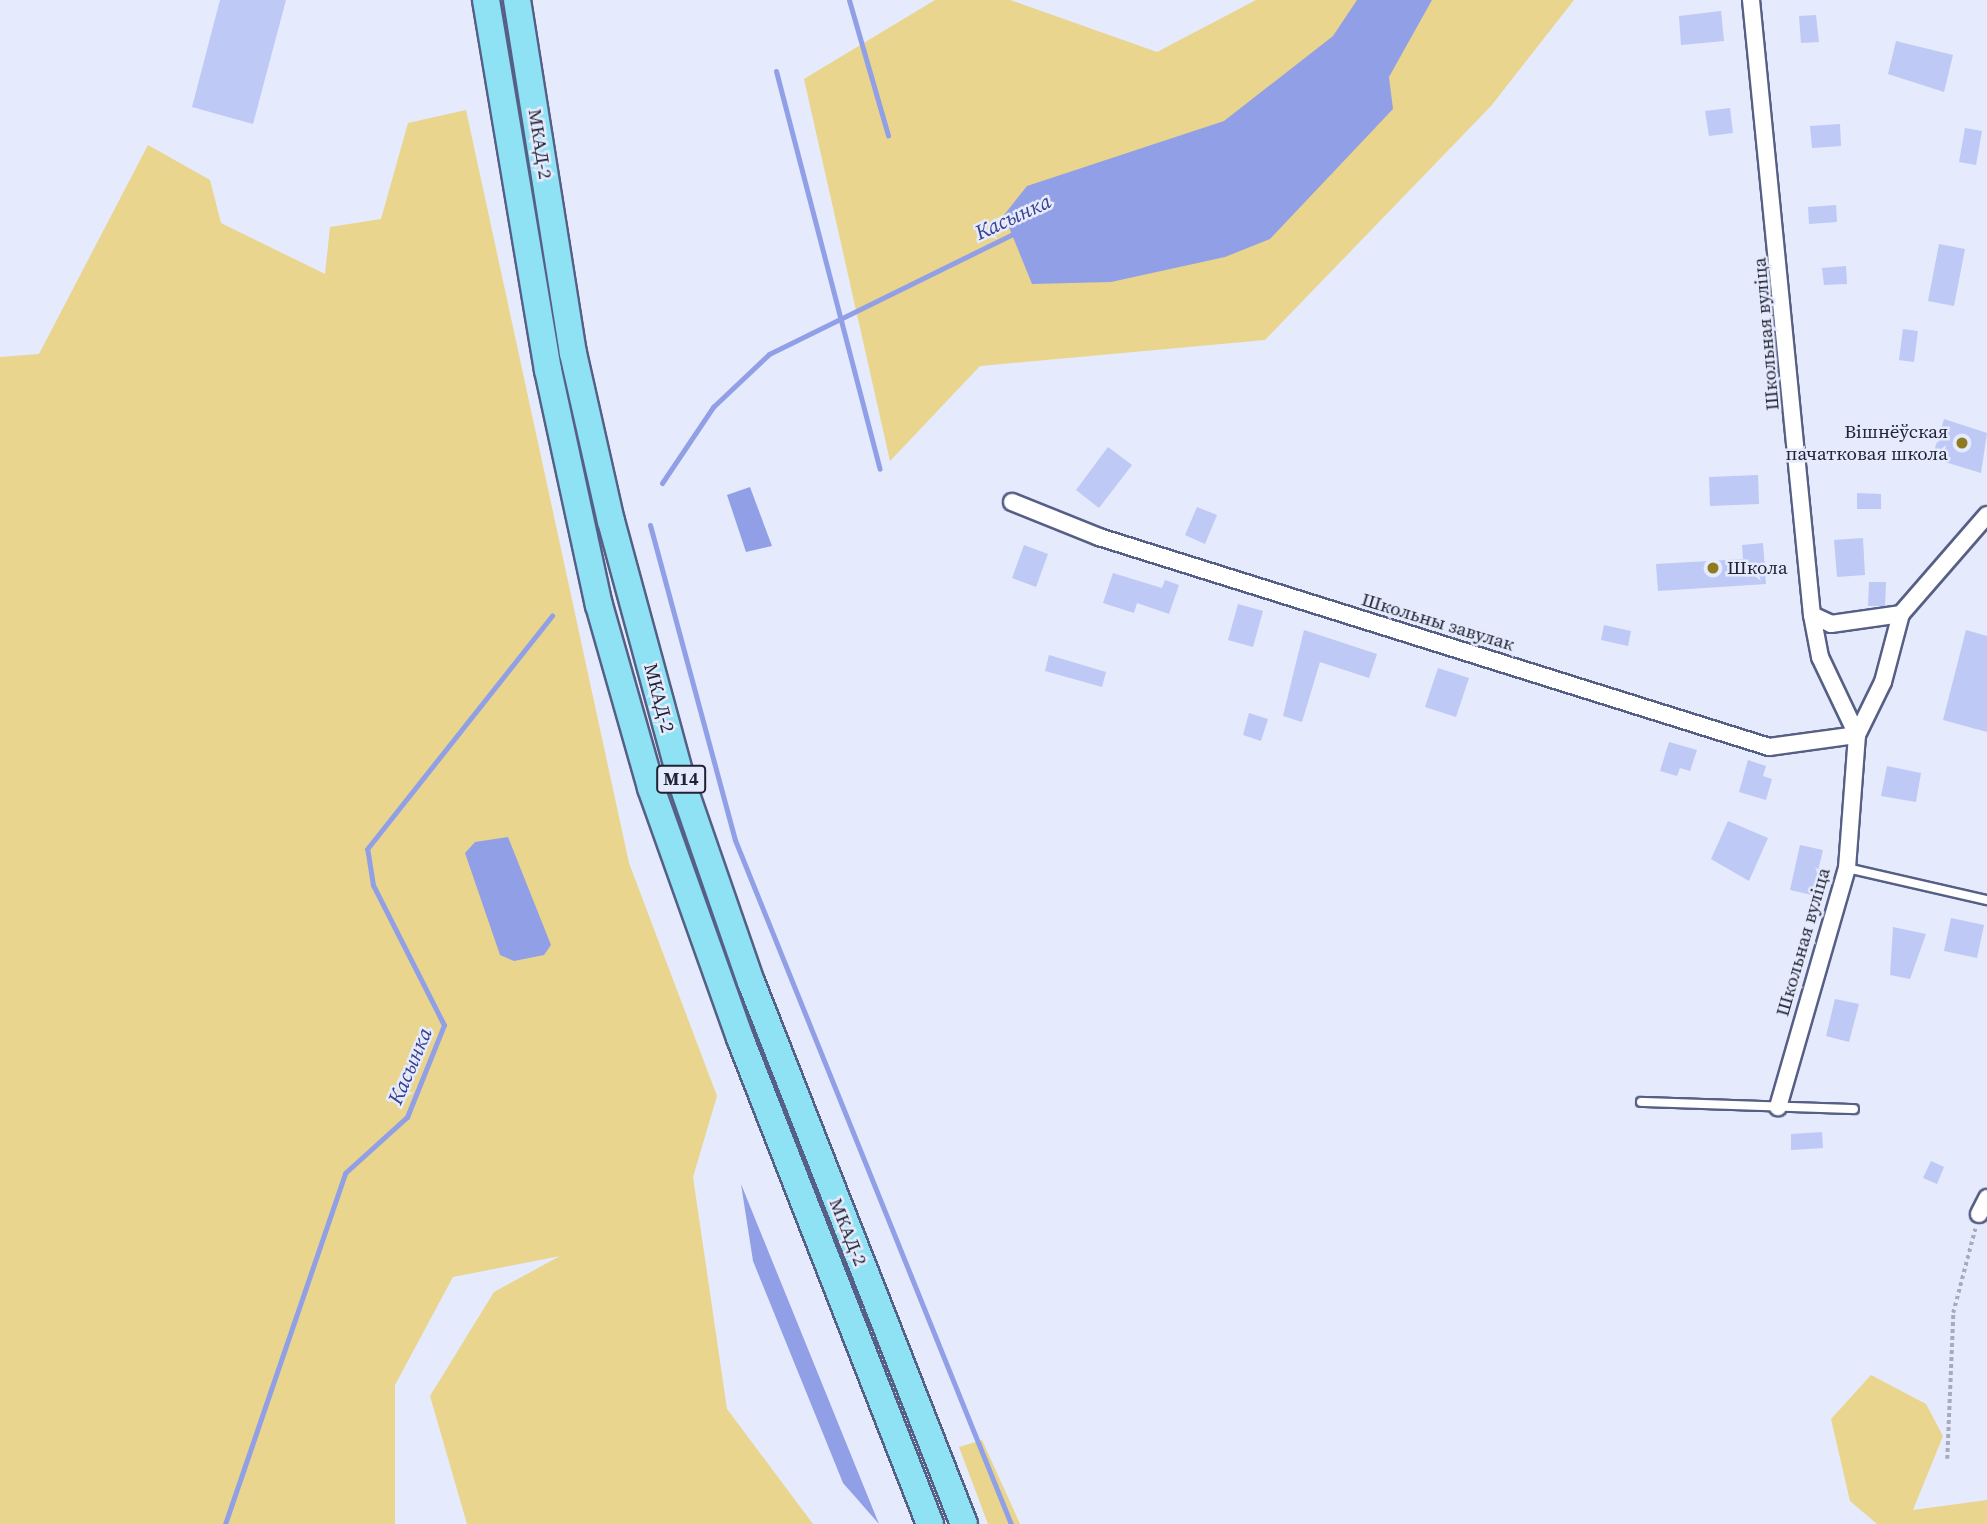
<!DOCTYPE html>
<html>
<head>
<meta charset="utf-8">
<style>
	body { margin:0 }
	#map { position:relative; width:1987px; height:1524px; overflow:hidden; background:#e5eafc; font-family:"Source Serif 4",serif }
	div>[style] { position:absolute }
	[style*='--x'] { left:calc(var(--x)*1px); top:calc(var(--y)*1px); width:calc(var(--w)*1px); rotate:calc(var(--a)*1deg) }
	.green>* { inset:0; background:#e9d58d }
	.water>* { inset:0; background:#91a0e6 }
	.stream>* { height:5px; margin:-2.5px; padding:0 2.5px; transform-origin:2.5px; border-radius:2.5px; background:#91a0e6 }
	.building>* { inset:0; background:#bec9f5 }
	.path>* { height:3.5px; margin-top:-1.75px; transform-origin:0; background:repeating-linear-gradient(90deg,#a7acbd 0 3.5px,transparent 0 7px) }
	.roads { filter:drop-shadow(2px 0 #565f85) drop-shadow(-2px 0 #565f85) drop-shadow(0 2px #565f85) drop-shadow(0 -2px #565f85) }
	.service>* { height:8px; margin:-4px; padding:0 4px; transform-origin:4px; border-radius:4px; background:#fff }
	.minor>* { height:16px; margin:-8px; padding:0 8px; transform-origin:8px; border-radius:8px; background:#fff }
	.trunk>* { height:26px; margin:-13px; padding:0 13px; transform-origin:13px; border-radius:13px; background:#8ee2f4 }
	.dots>* { width:19px; height:19px; translate:-50% -50%; box-sizing:border-box; border:4px solid #e5eafc; border-radius:50% }
	span { translate:-50% -50%; white-space:nowrap; text-align:center; line-height:1.15; -webkit-text-stroke:5px #e5eafc; paint-order:stroke }
	.shield-label span { padding:2px 5px; background:#e5eafc; border:2px solid; border-radius:5px; -webkit-text-stroke-width:0 }
	.shield-label { font-size:18px; color:#1f2333; font-weight:700 }
	.street-label { font-size:19px; color:#1f2333 }
	.poi-label { font-size:19px; color:#1f2333 }
	.right { translate:-100% -50%; text-align:right }
	.left { translate:0 -50%; text-align:left }
	.water-label { font-size:21px; color:#363f90; font-style:italic }
</style>
</head>
<body>
<div id="map">
	<div class="green">
		<i style="clip-path:polygon(935px 0,1010px 0,1157px 52px,1256px 0,1574px 0,1491px 106px,1265px 340px,980px 366px,890px 461px,804px 79px)"></i>
		<i style="clip-path:polygon(466px 110px,629px 863px,717px 1096px,693px 1177px,727px 1409px,813px 1524px,467px 1524px,430px 1396px,494px 1292px,560px 1256px,453px 1277px,395px 1385px,395px 1524px,0 1524px,0 357px,39px 354px,148px 145px,210px 180px,221px 223px,325px 274px,330px 227px,381px 219px,408px 123px)"></i>
		<i style="clip-path:polygon(1871px 1375px,1926px 1404px,1943px 1436px,1913px 1510px,1987px 1500px,1987px 1524px,1877px 1524px,1850px 1501px,1831px 1419px)"></i>
		<i style="clip-path:polygon(982px 1440px,1020px 1524px,988px 1524px,959px 1447px)"></i>
	</div>
	<div class="water">
		<i style="clip-path:polygon(1357px 0,1432px 0,1389px 77px,1393px 109px,1270px 239px,1225px 257px,1111px 282px,1032px 284px,1004px 215px,1027px 186px,1224px 121px,1333px 36px)"></i>
		<i style="clip-path:polygon(750px 487px,772px 546px,746px 552px,727px 495px)"></i>
		<i style="clip-path:polygon(508px 837px,551px 945px,544px 955px,514px 961px,500px 955px,465px 853px,475px 842px)"></i>
		<i style="clip-path:polygon(741px 1184px,879px 1524px,843px 1483px,753px 1261px)"></i>
	</div>
	<div class="stream">
		<i style="--x:849;--y:0;--w:141;--a:73.9"></i>
		<i style="--x:776;--y:71;--w:411;--a:75.4"></i>
		<i style="--x:662;--y:483;--w:92;--a:-56.1"></i>
		<i style="--x:713;--y:407;--w:77;--a:-43.4"></i>
		<i style="--x:769;--y:354;--w:276;--a:-26.2"></i>
		<i style="--x:650;--y:525;--w:326;--a:74.9"></i>
		<i style="--x:735;--y:840;--w:738;--a:68.03"></i>
		<i style="--x:225;--y:1524;--w:371;--a:-71.1"></i>
		<i style="--x:345;--y:1173;--w:84;--a:-42.1"></i>
		<i style="--x:407;--y:1117;--w:99;--a:-68.1"></i>
		<i style="--x:444;--y:1025;--w:157;--a:-116.9"></i>
		<i style="--x:373;--y:885;--w:36;--a:-99"></i>
		<i style="--x:367;--y:849;--w:298;--a:-51.6"></i>
	</div>
	<div class="building">
		<i style="clip-path:polygon(220px 0,286px 0,253px 124px,192px 107px)"></i>
		<i style="clip-path:polygon(1721px 11px,1724px 41px,1681px 45px,1679px 16px)"></i>
		<i style="clip-path:polygon(1816px 15px,1819px 42px,1801px 43px,1799px 16px)"></i>
		<i style="clip-path:polygon(1896px 41px,1953px 55px,1944px 92px,1888px 74px)"></i>
		<i style="clip-path:polygon(1730px 108px,1733px 133px,1709px 136px,1705px 111px)"></i>
		<i style="clip-path:polygon(1840px 124px,1841px 146px,1812px 148px,1810px 126px)"></i>
		<i style="clip-path:polygon(1965px 128px,1982px 131px,1976px 165px,1959px 162px)"></i>
		<i style="clip-path:polygon(1836px 205px,1837px 222px,1809px 224px,1808px 207px)"></i>
		<i style="clip-path:polygon(1939px 244px,1965px 249px,1954px 306px,1928px 301px)"></i>
		<i style="clip-path:polygon(1846px 266px,1847px 284px,1824px 285px,1822px 268px)"></i>
		<i style="clip-path:polygon(1903px 329px,1918px 331px,1914px 362px,1899px 360px)"></i>
		<i style="clip-path:polygon(1944px 419px,1987px 433px,1981px 473px,1932px 458px)"></i>
		<i style="clip-path:polygon(1108px 447px,1132px 465px,1099px 508px,1076px 490px)"></i>
		<i style="clip-path:polygon(1758px 475px,1759px 504px,1710px 506px,1709px 477px)"></i>
		<i style="clip-path:polygon(1857px 493px,1881px 494px,1881px 509px,1857px 509px)"></i>
		<i style="clip-path:polygon(1197px 507px,1217px 515px,1205px 544px,1185px 535px)"></i>
		<i style="clip-path:polygon(1863px 538px,1865px 575px,1837px 577px,1834px 540px)"></i>
		<i style="clip-path:polygon(1763px 543px,1766px 584px,1658px 591px,1656px 564px,1743px 559px,1742px 545px)"></i>
		<i style="clip-path:polygon(1024px 545px,1048px 554px,1036px 587px,1012px 578px)"></i>
		<i style="clip-path:polygon(1113px 573px,1162px 588px,1165px 580px,1179px 585px,1169px 614px,1137px 603px,1134px 613px,1103px 603px)"></i>
		<i style="clip-path:polygon(1869px 582px,1886px 582px,1885px 606px,1868px 606px)"></i>
		<i style="clip-path:polygon(1238px 604px,1263px 611px,1253px 647px,1228px 640px)"></i>
		<i style="clip-path:polygon(1604px 625px,1631px 631px,1628px 646px,1601px 640px)"></i>
		<i style="clip-path:polygon(1304px 630px,1377px 654px,1369px 678px,1320px 662px,1302px 722px,1283px 716px)"></i>
		<i style="clip-path:polygon(1966px 630px,1987px 636px,1987px 732px,1943px 720px)"></i>
		<i style="clip-path:polygon(1049px 655px,1106px 672px,1102px 687px,1045px 671px)"></i>
		<i style="clip-path:polygon(1438px 668px,1469px 678px,1456px 717px,1425px 707px)"></i>
		<i style="clip-path:polygon(1249px 713px,1268px 719px,1261px 741px,1243px 735px)"></i>
		<i style="clip-path:polygon(1669px 742px,1697px 750px,1690px 771px,1680px 768px,1677px 776px,1660px 771px)"></i>
		<i style="clip-path:polygon(1748px 760px,1766px 766px,1763px 776px,1772px 779px,1766px 800px,1739px 792px)"></i>
		<i style="clip-path:polygon(1887px 766px,1921px 773px,1916px 802px,1881px 796px)"></i>
		<i style="clip-path:polygon(1728px 821px,1768px 838px,1749px 881px,1711px 859px)"></i>
		<i style="clip-path:polygon(1800px 845px,1823px 850px,1812px 895px,1790px 890px)"></i>
		<i style="clip-path:polygon(1951px 918px,1984px 925px,1977px 958px,1944px 951px)"></i>
		<i style="clip-path:polygon(1893px 927px,1926px 934px,1910px 979px,1890px 975px)"></i>
		<i style="clip-path:polygon(1835px 999px,1859px 1004px,1849px 1042px,1826px 1036px)"></i>
		<i style="clip-path:polygon(1822px 1132px,1823px 1148px,1791px 1150px,1791px 1134px)"></i>
		<i style="clip-path:polygon(1931px 1161px,1944px 1167px,1937px 1184px,1923px 1178px)"></i>
	</div>
	<div class="path">
		<i style="--x:1947;--y:1459;--w:146;--a:-87.6"></i>
		<i style="--x:1953;--y:1313;--w:87;--a:-75.3"></i>
	</div>
	<div class="roads">
		<div class="service">
			<i style="--x:1847;--y:868;--w:144;--a:12.9"></i>
			<i style="--x:1641;--y:1102;--w:213;--a:1.9"></i>
		</div>
		<div class="minor">
			<i style="--x:1751;--y:0;--w:618;--a:84.34"></i>
			<i style="--x:1812;--y:615;--w:43;--a:79.2"></i>
			<i style="--x:1820;--y:657;--w:86;--a:64.6"></i>
			<i style="--x:1857;--y:735;--w:133;--a:94.3"></i>
			<i style="--x:1847;--y:868;--w:249;--a:106.1"></i>
			<i style="--x:1012;--y:502;--w:94;--a:21.9"></i>
			<i style="--x:1099;--y:537;--w:702;--a:17.4"></i>
			<i style="--x:1769;--y:747;--w:89;--a:-7.8"></i>
			<i style="--x:1812;--y:615;--w:21;--a:25"></i>
			<i style="--x:1831;--y:624;--w:71;--a:-8.1"></i>
			<i style="--x:1857;--y:735;--w:59;--a:-63.9"></i>
			<i style="--x:1883;--y:682;--w:70;--a:-75.2"></i>
			<i style="--x:1901;--y:614;--w:131;--a:-49"></i>
			<i style="--x:1979;--y:1214;--w:18;--a:-63"></i>
		</div>
		<div class="trunk">
			<i style="--x:486;--y:0;--w:375;--a:80.5"></i>
			<i style="--x:548;--y:370;--w:240;--a:77.8"></i>
			<i style="--x:599;--y:605;--w:190;--a:74.1"></i>
			<i style="--x:651;--y:788;--w:265;--a:70.4"></i>
			<i style="--x:740;--y:1038;--w:522;--a:68.65"></i>
			<i style="--x:517;--y:0;--w:357;--a:81"></i>
			<i style="--x:573;--y:353;--w:172;--a:77.3"></i>
			<i style="--x:611;--y:521;--w:271;--a:74.8"></i>
			<i style="--x:682;--y:783;--w:211;--a:70.9"></i>
			<i style="--x:751;--y:982;--w:582;--a:68.55"></i>
		</div>
	</div>
	<div class="dots">
		<i style="left:1962px;top:443px;background:#907a20"></i>
		<i style="left:1713px;top:568px;background:#907a20"></i>
	</div>
	<div class="shield-label">
		<span style="left:681px;top:779px">М14</span>
	</div>
	<div class="street-label">
		<span style="left:540px;top:144px;rotate:81deg">МКАД-2</span>
		<span style="left:1766px;top:334px;rotate:-95deg">Школьная вуліца</span>
		<span style="left:1438px;top:622px;rotate:17deg">Школьны завулак</span>
		<span style="left:659px;top:698px;rotate:75deg">МКАД-2</span>
		<span style="left:1803px;top:942px;rotate:-74deg">Школьная вуліца</span>
		<span style="left:848px;top:1232px;rotate:68deg">МКАД-2</span>
	</div>
	<div class="poi-label">
		<span class="right" style="left:1948px;top:443px">Вішнёўская<br>пачатковая школа</span>
		<span class="left" style="left:1727px;top:568px">Школа</span>
	</div>
	<div class="water-label">
		<span style="left:1013px;top:217px;rotate:-25deg">Касынка</span>
		<span style="left:410px;top:1066px;rotate:-67deg">Касынка</span>
	</div>
</div>
</body>
</html>
